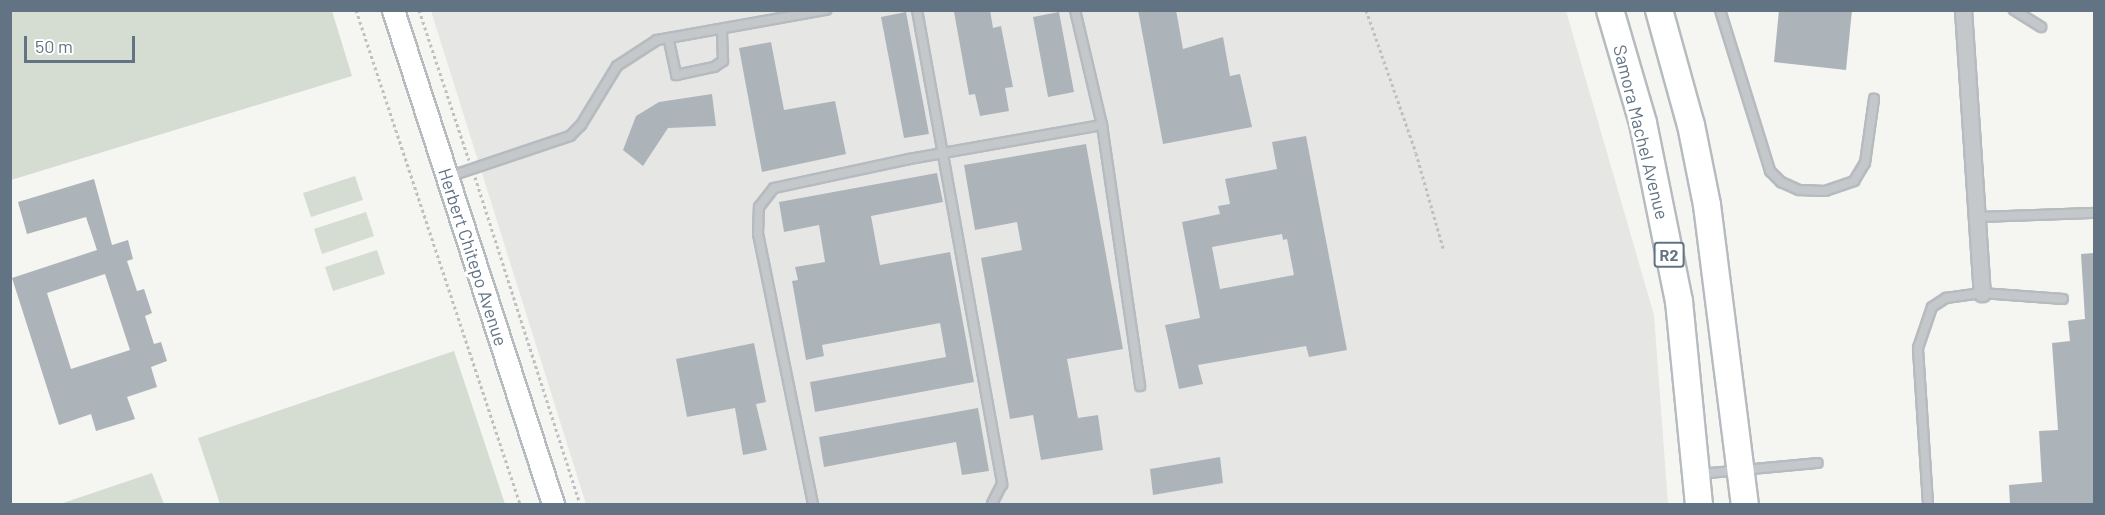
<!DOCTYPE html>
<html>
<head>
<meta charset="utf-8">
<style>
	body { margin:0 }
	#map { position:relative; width:2105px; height:515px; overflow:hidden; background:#f5f5f1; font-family:Barlow,sans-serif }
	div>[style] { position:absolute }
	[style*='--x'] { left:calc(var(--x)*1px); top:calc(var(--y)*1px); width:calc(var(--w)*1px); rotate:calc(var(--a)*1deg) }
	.built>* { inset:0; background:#e6e7e5 }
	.green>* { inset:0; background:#d5ddd2 }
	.building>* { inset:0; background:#acb4ba }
	.path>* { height:3px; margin-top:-1.5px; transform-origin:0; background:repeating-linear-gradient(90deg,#bec0c2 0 3px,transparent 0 6px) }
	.roads { filter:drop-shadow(2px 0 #b6bbc0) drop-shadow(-2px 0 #b6bbc0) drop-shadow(0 2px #b6bbc0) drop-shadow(0 -2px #b6bbc0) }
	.service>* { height:8px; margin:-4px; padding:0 4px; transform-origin:4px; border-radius:4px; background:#c4c8cb }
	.minor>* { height:15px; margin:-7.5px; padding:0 7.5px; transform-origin:7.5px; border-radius:7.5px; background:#c4c8cb }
	.secondary>* { height:21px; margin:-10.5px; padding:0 10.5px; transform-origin:10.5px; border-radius:10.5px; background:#fff }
	.trunk>* { height:26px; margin:-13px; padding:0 13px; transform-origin:13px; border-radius:13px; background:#fff }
	span { translate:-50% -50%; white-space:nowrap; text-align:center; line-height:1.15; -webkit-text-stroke:6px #fff; paint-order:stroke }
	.shield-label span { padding:2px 4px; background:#fff; border:2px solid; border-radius:4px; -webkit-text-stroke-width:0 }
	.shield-label { font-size:16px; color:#627484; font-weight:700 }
	.street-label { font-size:18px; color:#627484 }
	.frame { position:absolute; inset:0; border:12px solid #627484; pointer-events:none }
	.scale { position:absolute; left:24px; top:36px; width:111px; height:27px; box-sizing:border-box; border:3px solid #627484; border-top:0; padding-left:8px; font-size:18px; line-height:21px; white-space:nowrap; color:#627484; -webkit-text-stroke:4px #fff; paint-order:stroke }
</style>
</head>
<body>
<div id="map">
	<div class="built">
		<i style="clip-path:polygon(431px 11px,1566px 11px,1654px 315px,1668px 504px,586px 504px)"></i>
	</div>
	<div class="green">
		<i style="clip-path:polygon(11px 10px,332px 11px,352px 76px,11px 180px)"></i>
		<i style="clip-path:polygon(355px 176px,363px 200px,311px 217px,303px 193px)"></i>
		<i style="clip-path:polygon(366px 212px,374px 236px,322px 254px,314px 229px)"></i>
		<i style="clip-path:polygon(377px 250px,385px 274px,333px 291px,325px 267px)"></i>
		<i style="clip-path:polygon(454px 351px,505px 504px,220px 504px,198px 438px)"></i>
		<i style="clip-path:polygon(152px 473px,164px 504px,60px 504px)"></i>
	</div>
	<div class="building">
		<i style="clip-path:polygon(990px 10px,993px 28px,1001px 26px,1013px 87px,1005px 88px,1009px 111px,980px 116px,975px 94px,969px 95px,954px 12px)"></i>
		<i style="clip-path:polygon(1138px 10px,1176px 10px,1183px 49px,1223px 37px,1230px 76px,1240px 74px,1252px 127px,1163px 144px)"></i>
		<i style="clip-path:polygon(1779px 10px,1852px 10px,1846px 70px,1774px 62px)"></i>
		<i style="clip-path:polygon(906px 12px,929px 134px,904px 138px,881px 17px)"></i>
		<i style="clip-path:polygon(1059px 12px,1074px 92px,1048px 97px,1033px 17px)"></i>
		<i style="clip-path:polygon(771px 42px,784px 110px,835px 101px,846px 154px,762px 172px,739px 48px)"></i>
		<i style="clip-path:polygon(712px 94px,716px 126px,668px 128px,643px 166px,623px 150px,636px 116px,659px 102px)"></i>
		<i style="clip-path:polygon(evenodd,1306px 136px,1347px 350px,1309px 357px,1306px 346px,1198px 365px,1203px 384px,1179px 389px,1165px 325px,1200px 318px,1182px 222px,1220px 214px,1218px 206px,1230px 204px,1225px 179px,1277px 169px,1272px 142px,1306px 136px,1282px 234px,1283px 240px,1287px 239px,1294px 275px,1220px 289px,1212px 247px,1282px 234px)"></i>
		<i style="clip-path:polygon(1086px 144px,1123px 349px,1067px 359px,1078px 418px,1098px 415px,1103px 450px,1041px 460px,1033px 415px,1010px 419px,981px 258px,1022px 250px,1017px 222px,975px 230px,964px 165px)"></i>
		<i style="clip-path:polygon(937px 173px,943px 202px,871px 216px,880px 265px,950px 252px,974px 382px,815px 412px,810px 382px,946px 357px,940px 323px,822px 345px,824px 356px,806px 360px,792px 281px,798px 280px,795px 267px,825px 262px,819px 225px,784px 232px,779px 202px)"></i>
		<i style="clip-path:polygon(evenodd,94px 179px,112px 245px,128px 240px,133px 259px,127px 261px,137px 291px,144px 289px,152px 313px,145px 316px,154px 344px,161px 342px,167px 361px,151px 367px,157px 387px,127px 397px,135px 419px,96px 431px,91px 414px,59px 425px,12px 278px,97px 250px,86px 217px,27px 234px,18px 202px,94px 179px,105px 274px,130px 350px,71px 369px,47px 293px,105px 274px)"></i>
		<i style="clip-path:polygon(2094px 253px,2094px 504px,2010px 504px,2009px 485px,2042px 482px,2039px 431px,2058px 430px,2052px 343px,2070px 341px,2068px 321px,2085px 319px,2081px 254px)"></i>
		<i style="clip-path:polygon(754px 343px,766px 402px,756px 404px,767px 450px,743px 455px,735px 408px,687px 417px,676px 359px)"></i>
		<i style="clip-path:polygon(978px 408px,989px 471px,962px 475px,956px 442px,824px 467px,819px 437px)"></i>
		<i style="clip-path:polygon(1220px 457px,1223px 483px,1153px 495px,1150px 469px)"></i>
	</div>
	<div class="path">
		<i style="--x:356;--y:10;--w:521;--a:71.63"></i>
		<i style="--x:419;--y:10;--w:158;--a:71.6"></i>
		<i style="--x:1366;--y:10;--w:151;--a:70.7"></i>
		<i style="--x:1416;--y:153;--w:99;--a:74.1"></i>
		<i style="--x:475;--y:177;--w:343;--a:72.2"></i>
	</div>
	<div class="roads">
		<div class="service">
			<i style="--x:917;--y:10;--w:482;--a:79.8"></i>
			<i style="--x:1002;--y:484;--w:22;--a:117"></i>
			<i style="--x:1075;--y:10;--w:118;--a:76.8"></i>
			<i style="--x:1102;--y:125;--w:264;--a:81.7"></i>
			<i style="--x:1720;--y:10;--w:169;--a:72.7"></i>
			<i style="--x:1770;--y:171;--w:16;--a:45"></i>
			<i style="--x:1781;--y:182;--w:20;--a:24"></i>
			<i style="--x:1799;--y:190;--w:26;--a:2"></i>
			<i style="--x:1825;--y:191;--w:31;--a:-19"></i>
			<i style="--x:1854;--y:181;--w:21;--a:-59"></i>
			<i style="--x:1865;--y:163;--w:65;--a:-82"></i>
			<i style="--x:2014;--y:10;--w:32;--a:32"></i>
			<i style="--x:669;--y:41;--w:35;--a:78"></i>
			<i style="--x:676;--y:75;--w:39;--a:-12"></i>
			<i style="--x:714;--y:67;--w:11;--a:-34"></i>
			<i style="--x:723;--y:61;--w:32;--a:-92"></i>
			<i style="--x:448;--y:177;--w:129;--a:-18.6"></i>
			<i style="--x:570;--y:136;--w:16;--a:-45"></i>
			<i style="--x:581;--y:125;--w:69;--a:-58.6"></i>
			<i style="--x:617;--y:66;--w:48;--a:-33"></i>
			<i style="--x:657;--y:40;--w:172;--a:-10.1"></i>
			<i style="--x:1977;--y:217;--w:117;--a:-2"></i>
			<i style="--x:1699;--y:474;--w:119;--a:-5.3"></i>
			<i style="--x:813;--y:504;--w:276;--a:-101.5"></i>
			<i style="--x:758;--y:234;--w:27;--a:-88"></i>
			<i style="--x:759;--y:207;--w:24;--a:-52"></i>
			<i style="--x:774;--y:188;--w:138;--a:-12.1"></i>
			<i style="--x:909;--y:159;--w:196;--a:-10"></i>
			<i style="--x:1928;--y:504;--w:156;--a:-93.7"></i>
			<i style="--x:1918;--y:348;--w:43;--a:-71.1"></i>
			<i style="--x:1932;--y:307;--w:17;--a:-33"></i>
			<i style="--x:1946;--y:298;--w:36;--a:-8"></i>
			<i style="--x:1982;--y:293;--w:81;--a:4.2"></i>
		</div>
		<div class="minor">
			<i style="--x:1963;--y:10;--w:284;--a:86.2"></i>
		</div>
		<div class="secondary">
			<i style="--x:393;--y:10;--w:519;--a:72.05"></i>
		</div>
		<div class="trunk">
			<i style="--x:1610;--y:10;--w:118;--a:73.7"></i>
			<i style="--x:1643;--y:123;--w:182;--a:78.6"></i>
			<i style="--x:1679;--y:301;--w:204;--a:84.4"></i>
			<i style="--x:1659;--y:10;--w:119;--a:74.5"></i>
			<i style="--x:1691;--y:125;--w:82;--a:78.7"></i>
			<i style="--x:1707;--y:205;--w:301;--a:82.8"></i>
		</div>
	</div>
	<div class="shield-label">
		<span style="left:1669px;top:255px">R2</span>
	</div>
	<div class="street-label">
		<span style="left:1641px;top:132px;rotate:76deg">Samora Machel Avenue</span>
		<span style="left:473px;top:257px;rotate:72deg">Herbert Chitepo Avenue</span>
	</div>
	<div class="frame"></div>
	<div class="scale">50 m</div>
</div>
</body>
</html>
